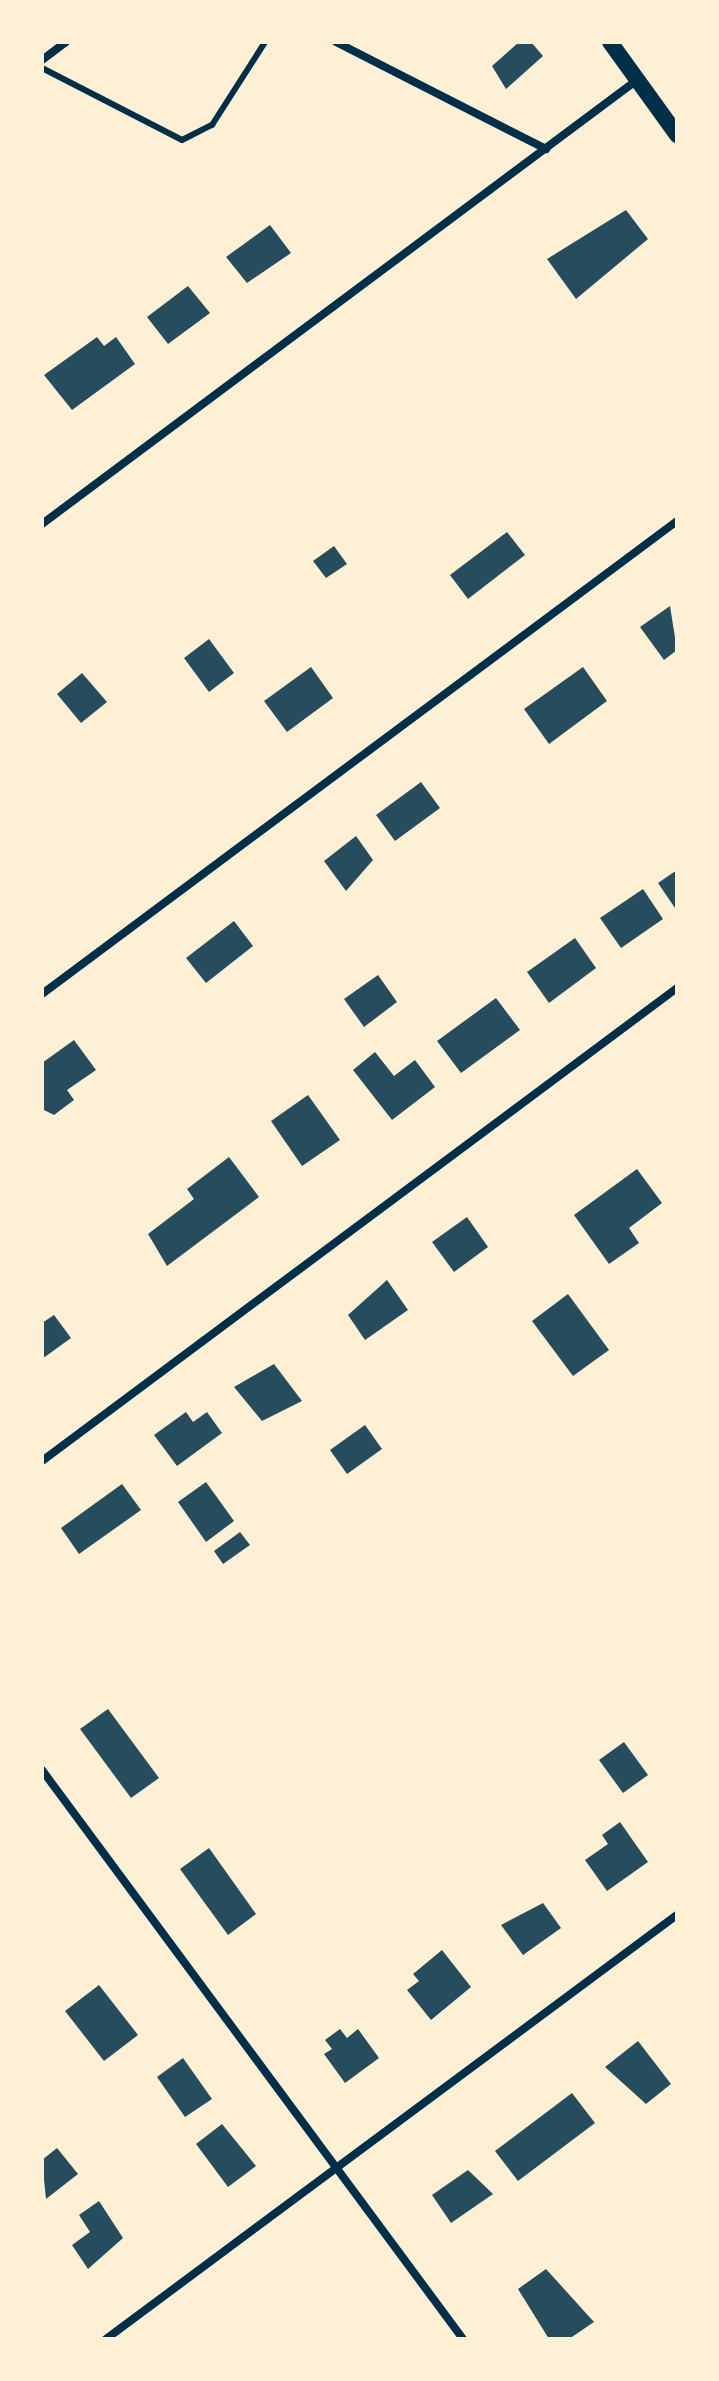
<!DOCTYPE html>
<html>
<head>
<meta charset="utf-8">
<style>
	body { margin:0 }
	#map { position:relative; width:719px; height:2381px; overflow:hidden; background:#fdf0d5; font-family:Inter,sans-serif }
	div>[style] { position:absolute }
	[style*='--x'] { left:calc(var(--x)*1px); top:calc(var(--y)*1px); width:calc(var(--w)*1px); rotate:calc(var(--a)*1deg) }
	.building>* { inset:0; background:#264d5e }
	.service>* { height:6px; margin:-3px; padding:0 3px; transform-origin:3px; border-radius:3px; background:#003049 }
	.minor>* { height:8px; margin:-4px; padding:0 4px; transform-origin:4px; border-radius:4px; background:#003049 }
	.secondary>* { height:16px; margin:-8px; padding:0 8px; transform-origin:8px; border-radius:8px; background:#003049 }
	span { translate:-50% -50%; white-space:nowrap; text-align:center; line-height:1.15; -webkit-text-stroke:8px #fdf0d5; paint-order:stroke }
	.frame { position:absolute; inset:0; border:44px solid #fdf0d5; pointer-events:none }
</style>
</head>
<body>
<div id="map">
	<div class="building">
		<i style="clip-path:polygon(519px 42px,531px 42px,543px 56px,506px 89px,492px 66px)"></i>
		<i style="clip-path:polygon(626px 210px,648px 239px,576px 299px,547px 259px)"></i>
		<i style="clip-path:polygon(270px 225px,291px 253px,247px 283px,226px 257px)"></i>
		<i style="clip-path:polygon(188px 286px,210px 313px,168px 344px,147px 317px)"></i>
		<i style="clip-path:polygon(97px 337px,104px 346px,116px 337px,135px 364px,72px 410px,44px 375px)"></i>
		<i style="clip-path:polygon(507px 532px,525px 555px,468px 599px,450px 575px)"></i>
		<i style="clip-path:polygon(334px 546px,347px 564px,326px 578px,313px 561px)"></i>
		<i style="clip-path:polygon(670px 606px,677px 650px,664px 660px,640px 627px)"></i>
		<i style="clip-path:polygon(209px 639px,234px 673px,209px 692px,184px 658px)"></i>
		<i style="clip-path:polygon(311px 667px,333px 698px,287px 732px,264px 701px)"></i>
		<i style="clip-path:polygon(583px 667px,607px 701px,549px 744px,524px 709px)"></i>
		<i style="clip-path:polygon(82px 673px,107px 702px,81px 723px,57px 694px)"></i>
		<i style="clip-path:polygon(421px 782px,440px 808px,395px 841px,376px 815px)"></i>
		<i style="clip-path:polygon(356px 836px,373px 860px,346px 891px,324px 861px)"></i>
		<i style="clip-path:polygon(677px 870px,677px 911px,658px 883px)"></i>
		<i style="clip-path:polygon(643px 889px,663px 919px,621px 948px,600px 918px)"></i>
		<i style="clip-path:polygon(234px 921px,253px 946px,206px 983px,186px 958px)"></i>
		<i style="clip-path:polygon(575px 938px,596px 968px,549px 1003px,527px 972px)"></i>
		<i style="clip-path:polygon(378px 975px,397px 1002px,364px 1027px,344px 999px)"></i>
		<i style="clip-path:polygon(496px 998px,520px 1030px,461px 1073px,437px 1041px)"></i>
		<i style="clip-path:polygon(74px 1040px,96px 1070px,67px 1090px,74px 1100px,54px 1115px,42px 1109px,42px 1063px)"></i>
		<i style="clip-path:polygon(375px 1052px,394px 1076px,415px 1060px,435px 1087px,392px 1120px,353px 1070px)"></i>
		<i style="clip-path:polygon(308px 1095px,340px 1140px,302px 1166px,271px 1121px)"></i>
		<i style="clip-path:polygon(229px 1157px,259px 1197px,167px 1266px,148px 1234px,194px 1199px,187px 1189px)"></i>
		<i style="clip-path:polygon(637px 1169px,662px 1203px,629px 1228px,639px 1243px,609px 1264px,574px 1215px)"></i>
		<i style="clip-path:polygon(467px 1217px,488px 1247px,454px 1272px,432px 1242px)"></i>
		<i style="clip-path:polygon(387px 1280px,408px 1310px,365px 1340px,348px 1315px)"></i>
		<i style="clip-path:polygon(568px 1294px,609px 1350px,573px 1376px,532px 1321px)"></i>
		<i style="clip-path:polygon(54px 1315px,71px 1338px,42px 1359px,42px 1323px)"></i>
		<i style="clip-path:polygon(274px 1364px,302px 1401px,262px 1421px,234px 1387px)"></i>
		<i style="clip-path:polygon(186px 1412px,193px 1422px,207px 1412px,222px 1433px,177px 1466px,154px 1435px)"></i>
		<i style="clip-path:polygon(365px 1425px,382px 1449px,347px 1474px,330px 1450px)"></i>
		<i style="clip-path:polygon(206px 1482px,234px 1521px,206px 1542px,178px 1502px)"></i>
		<i style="clip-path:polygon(122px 1484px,141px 1510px,79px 1554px,61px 1528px)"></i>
		<i style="clip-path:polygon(240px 1532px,250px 1545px,223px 1564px,214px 1551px)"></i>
		<i style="clip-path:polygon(108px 1709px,159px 1778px,131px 1798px,80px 1729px)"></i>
		<i style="clip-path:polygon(624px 1742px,648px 1775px,623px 1793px,599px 1760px)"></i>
		<i style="clip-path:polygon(620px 1822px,648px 1862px,607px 1891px,585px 1860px,608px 1844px,602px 1835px)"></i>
		<i style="clip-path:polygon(209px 1848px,256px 1914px,228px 1935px,180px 1869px)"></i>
		<i style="clip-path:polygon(543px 1903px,561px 1928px,523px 1955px,501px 1925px)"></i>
		<i style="clip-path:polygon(442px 1950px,471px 1987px,431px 2020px,407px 1990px,419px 1981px,413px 1974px)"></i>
		<i style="clip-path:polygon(99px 1985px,138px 2035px,104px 2061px,65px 2011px)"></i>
		<i style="clip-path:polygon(340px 2029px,347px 2038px,358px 2029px,379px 2058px,345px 2083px,324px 2054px,332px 2049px,325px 2040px)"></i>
		<i style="clip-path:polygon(638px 2041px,671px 2084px,646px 2104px,605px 2067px)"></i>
		<i style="clip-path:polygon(183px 2058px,212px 2099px,185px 2117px,157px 2077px)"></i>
		<i style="clip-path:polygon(572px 2093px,595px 2123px,518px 2181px,495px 2151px)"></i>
		<i style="clip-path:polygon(222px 2124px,256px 2166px,228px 2187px,196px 2144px)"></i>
		<i style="clip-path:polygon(57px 2148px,78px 2174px,46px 2199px,42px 2160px)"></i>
		<i style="clip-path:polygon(468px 2170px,493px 2194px,451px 2223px,432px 2195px)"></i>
		<i style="clip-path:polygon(99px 2201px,123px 2238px,88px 2269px,72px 2245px,90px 2232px,79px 2215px)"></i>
		<i style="clip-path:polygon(546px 2269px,594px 2322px,569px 2339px,549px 2339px,518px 2289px)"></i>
	</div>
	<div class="service">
		<i style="--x:42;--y:68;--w:157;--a:27.2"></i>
		<i style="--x:182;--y:140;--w:34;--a:-27"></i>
		<i style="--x:212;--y:125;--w:98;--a:-57.4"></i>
	</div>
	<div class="minor">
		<i style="--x:336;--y:42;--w:236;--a:27"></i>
		<i style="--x:42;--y:60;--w:30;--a:-37"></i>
		<i style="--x:42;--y:524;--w:742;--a:-36.73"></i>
		<i style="--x:42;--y:994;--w:792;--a:-36.68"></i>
		<i style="--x:42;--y:1461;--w:792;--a:-36.68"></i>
		<i style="--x:42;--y:1770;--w:708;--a:53.5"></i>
		<i style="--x:106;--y:2339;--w:711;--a:-36.6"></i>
	</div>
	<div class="secondary">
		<i style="--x:610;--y:42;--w:115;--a:54.2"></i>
	</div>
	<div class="frame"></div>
</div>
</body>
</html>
